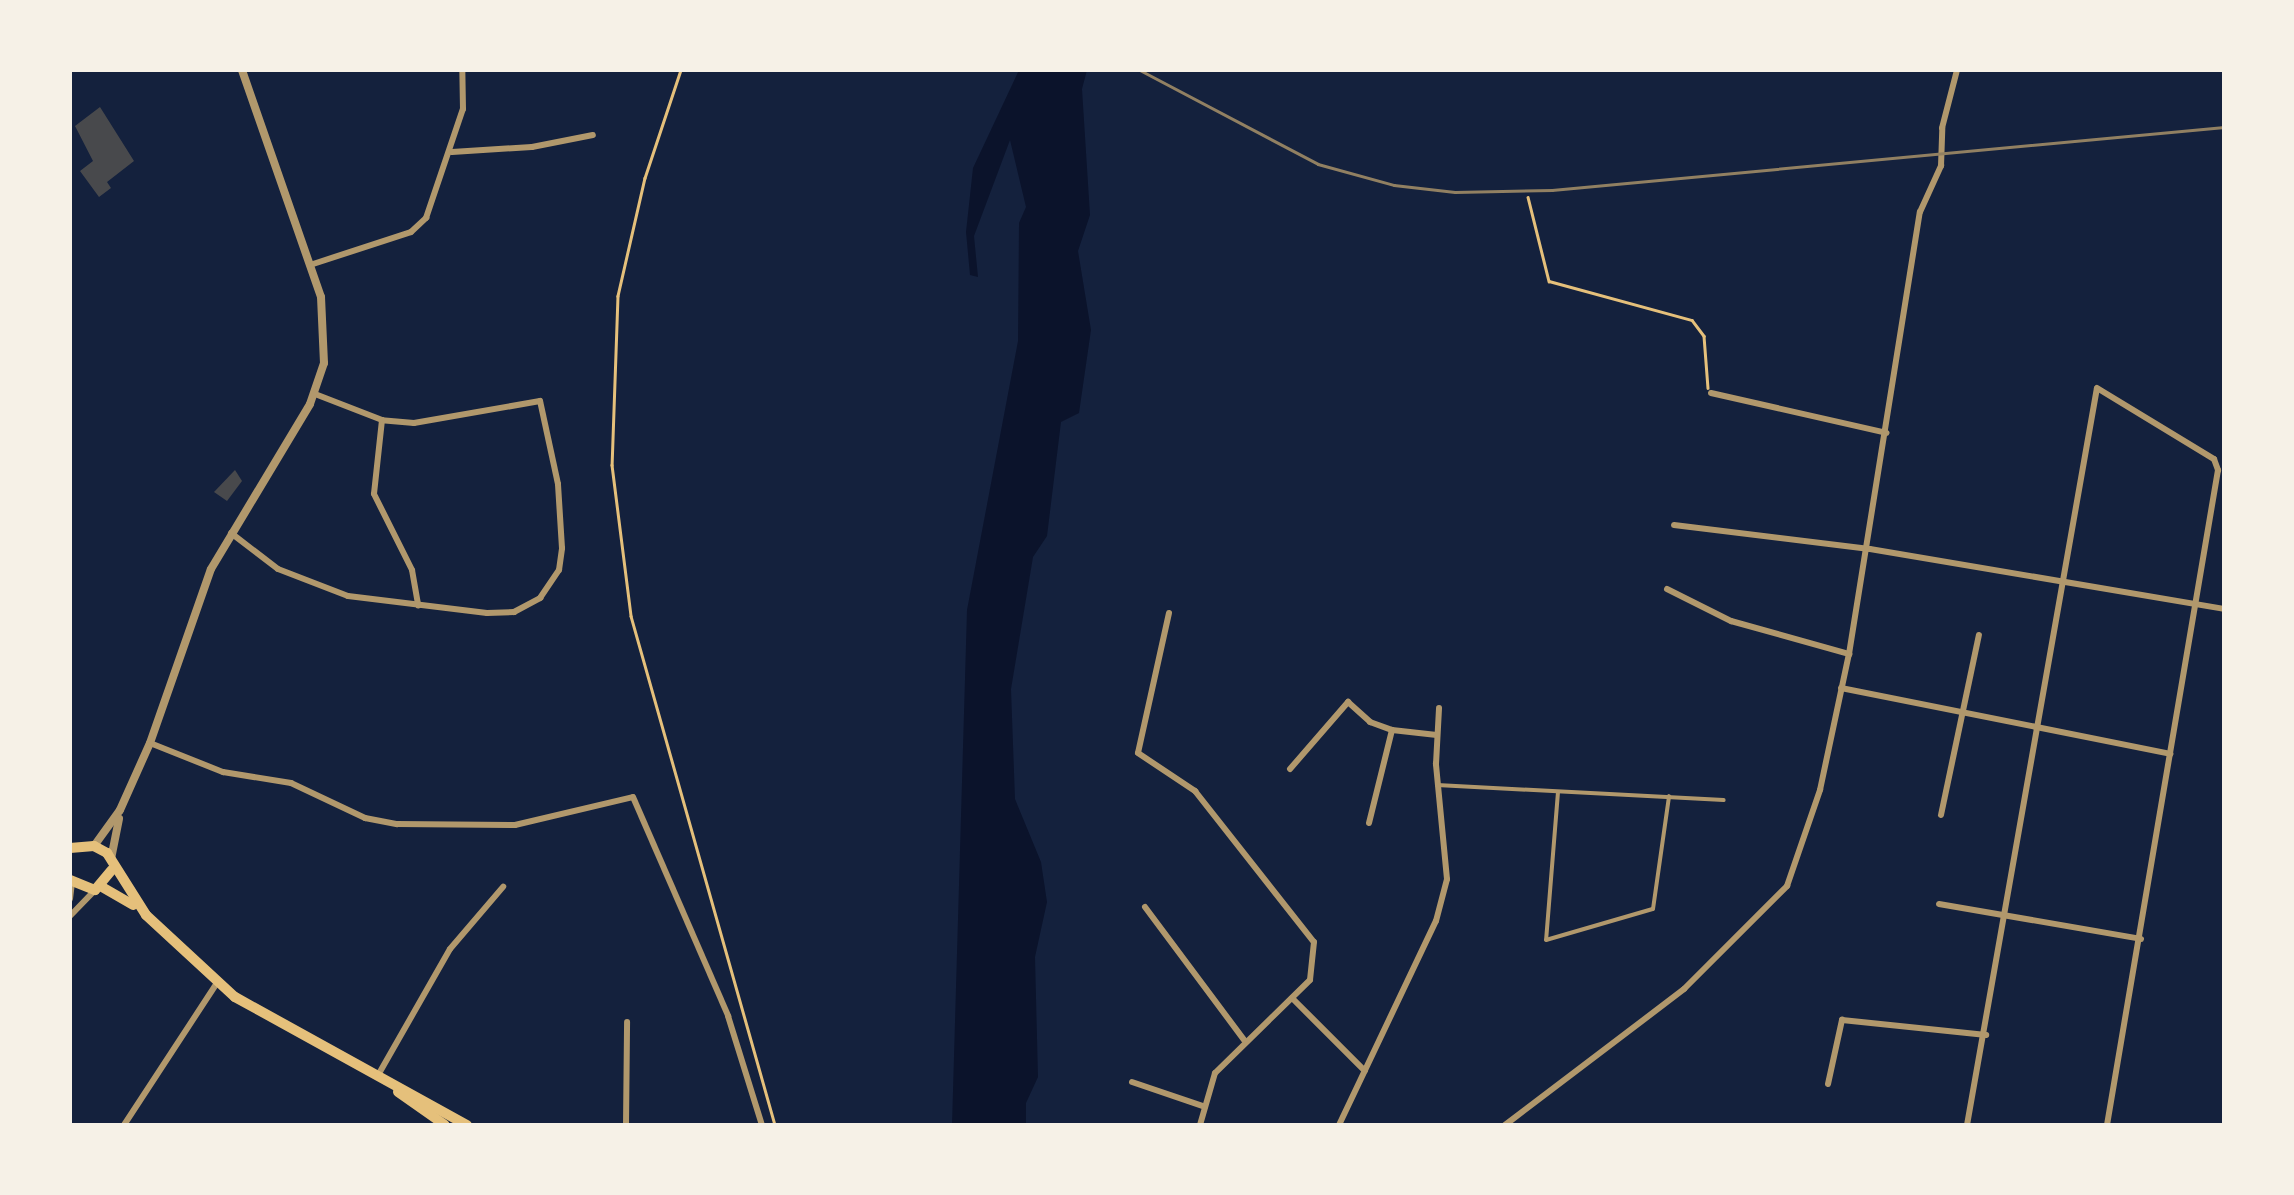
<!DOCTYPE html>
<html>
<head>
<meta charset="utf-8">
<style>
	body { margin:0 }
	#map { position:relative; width:2294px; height:1195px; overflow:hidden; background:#14213d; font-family:Figtree,sans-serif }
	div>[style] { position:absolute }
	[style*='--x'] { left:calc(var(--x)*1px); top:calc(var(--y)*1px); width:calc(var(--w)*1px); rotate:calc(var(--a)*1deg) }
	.water>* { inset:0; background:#0b132b }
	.building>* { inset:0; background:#48494c }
	.path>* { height:2.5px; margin:-1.25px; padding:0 1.25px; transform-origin:1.25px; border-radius:1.25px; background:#e5c07b }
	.service>* { height:4px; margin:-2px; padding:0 2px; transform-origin:2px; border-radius:2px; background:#b1986c }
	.minor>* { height:6px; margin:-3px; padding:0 3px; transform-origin:3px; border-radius:3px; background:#b1986c }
	.tertiary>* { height:8px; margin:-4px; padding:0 4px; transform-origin:4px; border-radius:4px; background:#b1986c }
	.primary>* { height:10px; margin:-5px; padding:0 5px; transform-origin:5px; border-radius:5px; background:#e5c07b }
	.rail>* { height:2.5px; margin:-1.25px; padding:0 1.25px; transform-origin:1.25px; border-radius:1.25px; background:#918062 }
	span { translate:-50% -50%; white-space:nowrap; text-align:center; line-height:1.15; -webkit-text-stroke:9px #f6f1e7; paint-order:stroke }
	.frame { position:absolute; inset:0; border:72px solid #f6f1e7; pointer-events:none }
</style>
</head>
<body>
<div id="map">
	<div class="water">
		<i style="clip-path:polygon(1019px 70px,1087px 70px,1082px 89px,1090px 215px,1078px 251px,1091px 330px,1079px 413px,1061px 422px,1047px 536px,1033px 557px,1011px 689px,1015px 799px,1041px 862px,1047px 902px,1035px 957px,1038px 1077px,1026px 1103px,1026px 1125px,952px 1125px,967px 610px,1018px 341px,1019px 223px,1026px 207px,1010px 140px,974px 236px,978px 277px,970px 275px,966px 232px,973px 168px)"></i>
	</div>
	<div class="building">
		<i style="clip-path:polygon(100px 107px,134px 161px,107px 182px,111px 188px,99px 197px,80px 171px,93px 161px,75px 126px)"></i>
		<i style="clip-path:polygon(235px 470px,242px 481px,227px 501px,214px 492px)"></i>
	</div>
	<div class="path">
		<i style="--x:681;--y:70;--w:114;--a:108.4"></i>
		<i style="--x:645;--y:178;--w:121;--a:102.9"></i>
		<i style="--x:618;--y:296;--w:169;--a:92"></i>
		<i style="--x:612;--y:465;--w:152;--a:82.8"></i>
		<i style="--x:631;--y:616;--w:529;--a:74.2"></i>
		<i style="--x:1528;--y:197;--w:87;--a:76"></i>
		<i style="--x:1549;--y:281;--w:148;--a:15.3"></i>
		<i style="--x:1692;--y:320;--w:20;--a:53"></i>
		<i style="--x:1704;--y:336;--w:52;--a:85.6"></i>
	</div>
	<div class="service">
		<i style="--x:1437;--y:785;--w:287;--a:3"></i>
		<i style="--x:1558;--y:792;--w:148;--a:94.6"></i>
		<i style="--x:1546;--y:940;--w:111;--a:-16.2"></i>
		<i style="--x:1653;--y:909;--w:114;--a:-81.9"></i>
	</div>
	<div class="minor">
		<i style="--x:452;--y:152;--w:80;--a:-3.6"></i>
		<i style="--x:532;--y:147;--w:62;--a:-11.1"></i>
		<i style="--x:310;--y:265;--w:106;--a:-18.1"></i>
		<i style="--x:411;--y:232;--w:21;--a:-43"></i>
		<i style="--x:426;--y:218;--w:115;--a:-71.3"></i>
		<i style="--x:463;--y:109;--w:39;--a:-91"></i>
		<i style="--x:1711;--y:393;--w:180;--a:12.8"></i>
		<i style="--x:315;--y:394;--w:72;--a:21.2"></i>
		<i style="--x:382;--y:420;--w:74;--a:96.2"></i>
		<i style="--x:374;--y:494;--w:85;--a:63.4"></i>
		<i style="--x:412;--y:570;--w:36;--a:80"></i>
		<i style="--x:1674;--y:525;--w:197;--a:7"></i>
		<i style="--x:1870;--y:549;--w:359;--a:9.6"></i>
		<i style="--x:231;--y:533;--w:59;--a:37.5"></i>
		<i style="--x:278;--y:569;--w:75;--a:21.1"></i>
		<i style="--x:348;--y:596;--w:140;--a:7"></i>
		<i style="--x:487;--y:613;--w:27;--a:-2"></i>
		<i style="--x:514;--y:612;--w:30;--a:-28"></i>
		<i style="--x:540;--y:598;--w:34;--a:-56"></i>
		<i style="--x:559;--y:570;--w:22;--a:-82"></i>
		<i style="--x:562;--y:548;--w:64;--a:-93.6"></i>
		<i style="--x:558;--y:484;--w:85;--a:-102.2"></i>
		<i style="--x:540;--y:401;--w:128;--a:170.1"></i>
		<i style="--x:414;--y:423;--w:32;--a:-175"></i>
		<i style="--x:1667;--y:589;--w:72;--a:26.6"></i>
		<i style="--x:1731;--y:621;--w:123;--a:15.6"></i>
		<i style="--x:1169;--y:613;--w:143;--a:102.5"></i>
		<i style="--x:1138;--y:753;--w:69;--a:33.7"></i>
		<i style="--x:1195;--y:791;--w:192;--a:51.8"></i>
		<i style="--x:1314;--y:942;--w:38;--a:96"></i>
		<i style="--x:1310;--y:980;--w:133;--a:135.6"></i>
		<i style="--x:1215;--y:1073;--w:54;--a:106.1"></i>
		<i style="--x:1841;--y:688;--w:336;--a:11.3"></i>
		<i style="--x:150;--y:743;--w:79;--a:21.7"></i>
		<i style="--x:223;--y:772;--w:69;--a:9.2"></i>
		<i style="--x:291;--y:783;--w:82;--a:25.3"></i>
		<i style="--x:365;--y:818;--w:33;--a:11"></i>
		<i style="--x:397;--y:824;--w:118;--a:0.5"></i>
		<i style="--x:515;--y:825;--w:121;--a:-13.3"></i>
		<i style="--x:633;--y:797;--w:239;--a:66.5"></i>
		<i style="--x:728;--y:1016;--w:114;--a:72.7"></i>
		<i style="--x:1290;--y:769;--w:89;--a:-49.1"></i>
		<i style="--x:1348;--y:702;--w:30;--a:42"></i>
		<i style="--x:1370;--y:722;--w:23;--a:20"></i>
		<i style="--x:1941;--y:815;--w:184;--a:-78.1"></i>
		<i style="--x:1369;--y:823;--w:96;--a:-76.1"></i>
		<i style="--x:1392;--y:730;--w:45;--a:6.3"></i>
		<i style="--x:70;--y:899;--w:16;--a:-83"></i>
		<i style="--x:1939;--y:904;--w:205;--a:9.8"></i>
		<i style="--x:1145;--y:907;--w:166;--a:53.3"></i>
		<i style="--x:70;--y:916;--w:36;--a:-46"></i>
		<i style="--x:1292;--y:998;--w:103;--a:45"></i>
		<i style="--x:377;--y:1077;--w:147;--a:-60.3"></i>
		<i style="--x:450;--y:949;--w:82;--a:-49.5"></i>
		<i style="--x:1132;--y:1082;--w:75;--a:18.7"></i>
		<i style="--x:1828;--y:1084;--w:66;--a:-77.7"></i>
		<i style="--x:1842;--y:1020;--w:145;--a:5.9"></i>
		<i style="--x:124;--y:1125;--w:170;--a:-56.8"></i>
		<i style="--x:626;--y:1125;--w:103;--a:-89.4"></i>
		<i style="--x:1339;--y:1125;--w:226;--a:-64.6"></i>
		<i style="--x:1436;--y:921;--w:43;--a:-75.3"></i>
		<i style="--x:1447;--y:879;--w:116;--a:-95.5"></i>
		<i style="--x:1436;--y:764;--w:56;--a:-86.9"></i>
		<i style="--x:1505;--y:1125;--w:225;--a:-37.2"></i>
		<i style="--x:1684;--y:989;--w:146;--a:-45"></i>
		<i style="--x:1787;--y:886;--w:102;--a:-71"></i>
		<i style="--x:1820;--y:790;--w:139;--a:-78"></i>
		<i style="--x:1849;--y:654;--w:448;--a:-80.9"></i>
		<i style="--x:1920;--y:212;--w:51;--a:-65.5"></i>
		<i style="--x:1941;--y:166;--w:38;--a:-88"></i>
		<i style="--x:1942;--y:128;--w:60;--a:-75.5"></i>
		<i style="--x:1967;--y:1125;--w:748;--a:-80"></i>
		<i style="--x:2097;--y:388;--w:137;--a:31.3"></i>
		<i style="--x:2214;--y:459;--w:12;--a:70"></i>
		<i style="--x:2218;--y:470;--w:664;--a:99.62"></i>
	</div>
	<div class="tertiary">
		<i style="--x:94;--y:846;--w:44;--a:-54.2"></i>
		<i style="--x:120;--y:810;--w:73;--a:-65.9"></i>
		<i style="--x:150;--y:743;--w:184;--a:-70.7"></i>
		<i style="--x:211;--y:569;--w:192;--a:-59"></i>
		<i style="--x:310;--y:404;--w:43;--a:-71.1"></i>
		<i style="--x:324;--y:363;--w:66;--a:-92.6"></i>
		<i style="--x:321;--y:297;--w:240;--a:-109.2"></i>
		<i style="--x:111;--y:859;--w:41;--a:-78.7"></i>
	</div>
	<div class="primary">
		<i style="--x:70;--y:848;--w:24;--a:-5"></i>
		<i style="--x:94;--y:846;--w:15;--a:28"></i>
		<i style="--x:107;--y:853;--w:73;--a:57.8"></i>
		<i style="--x:146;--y:915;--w:121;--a:42.7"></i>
		<i style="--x:235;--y:997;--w:265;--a:28.9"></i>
		<i style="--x:70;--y:880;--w:27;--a:22"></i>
		<i style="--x:95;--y:890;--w:26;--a:-50"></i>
		<i style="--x:102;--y:887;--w:36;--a:30"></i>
		<i style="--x:398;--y:1092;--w:57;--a:35.1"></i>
	</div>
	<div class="rail">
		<i style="--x:1140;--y:70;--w:201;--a:27.8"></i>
		<i style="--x:1318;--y:164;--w:79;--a:15.4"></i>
		<i style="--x:1394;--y:185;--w:61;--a:6.5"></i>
		<i style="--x:1455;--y:192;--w:97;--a:-1.2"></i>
		<i style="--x:1552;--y:190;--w:675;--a:-5.36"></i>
	</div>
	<div class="frame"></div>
</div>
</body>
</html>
